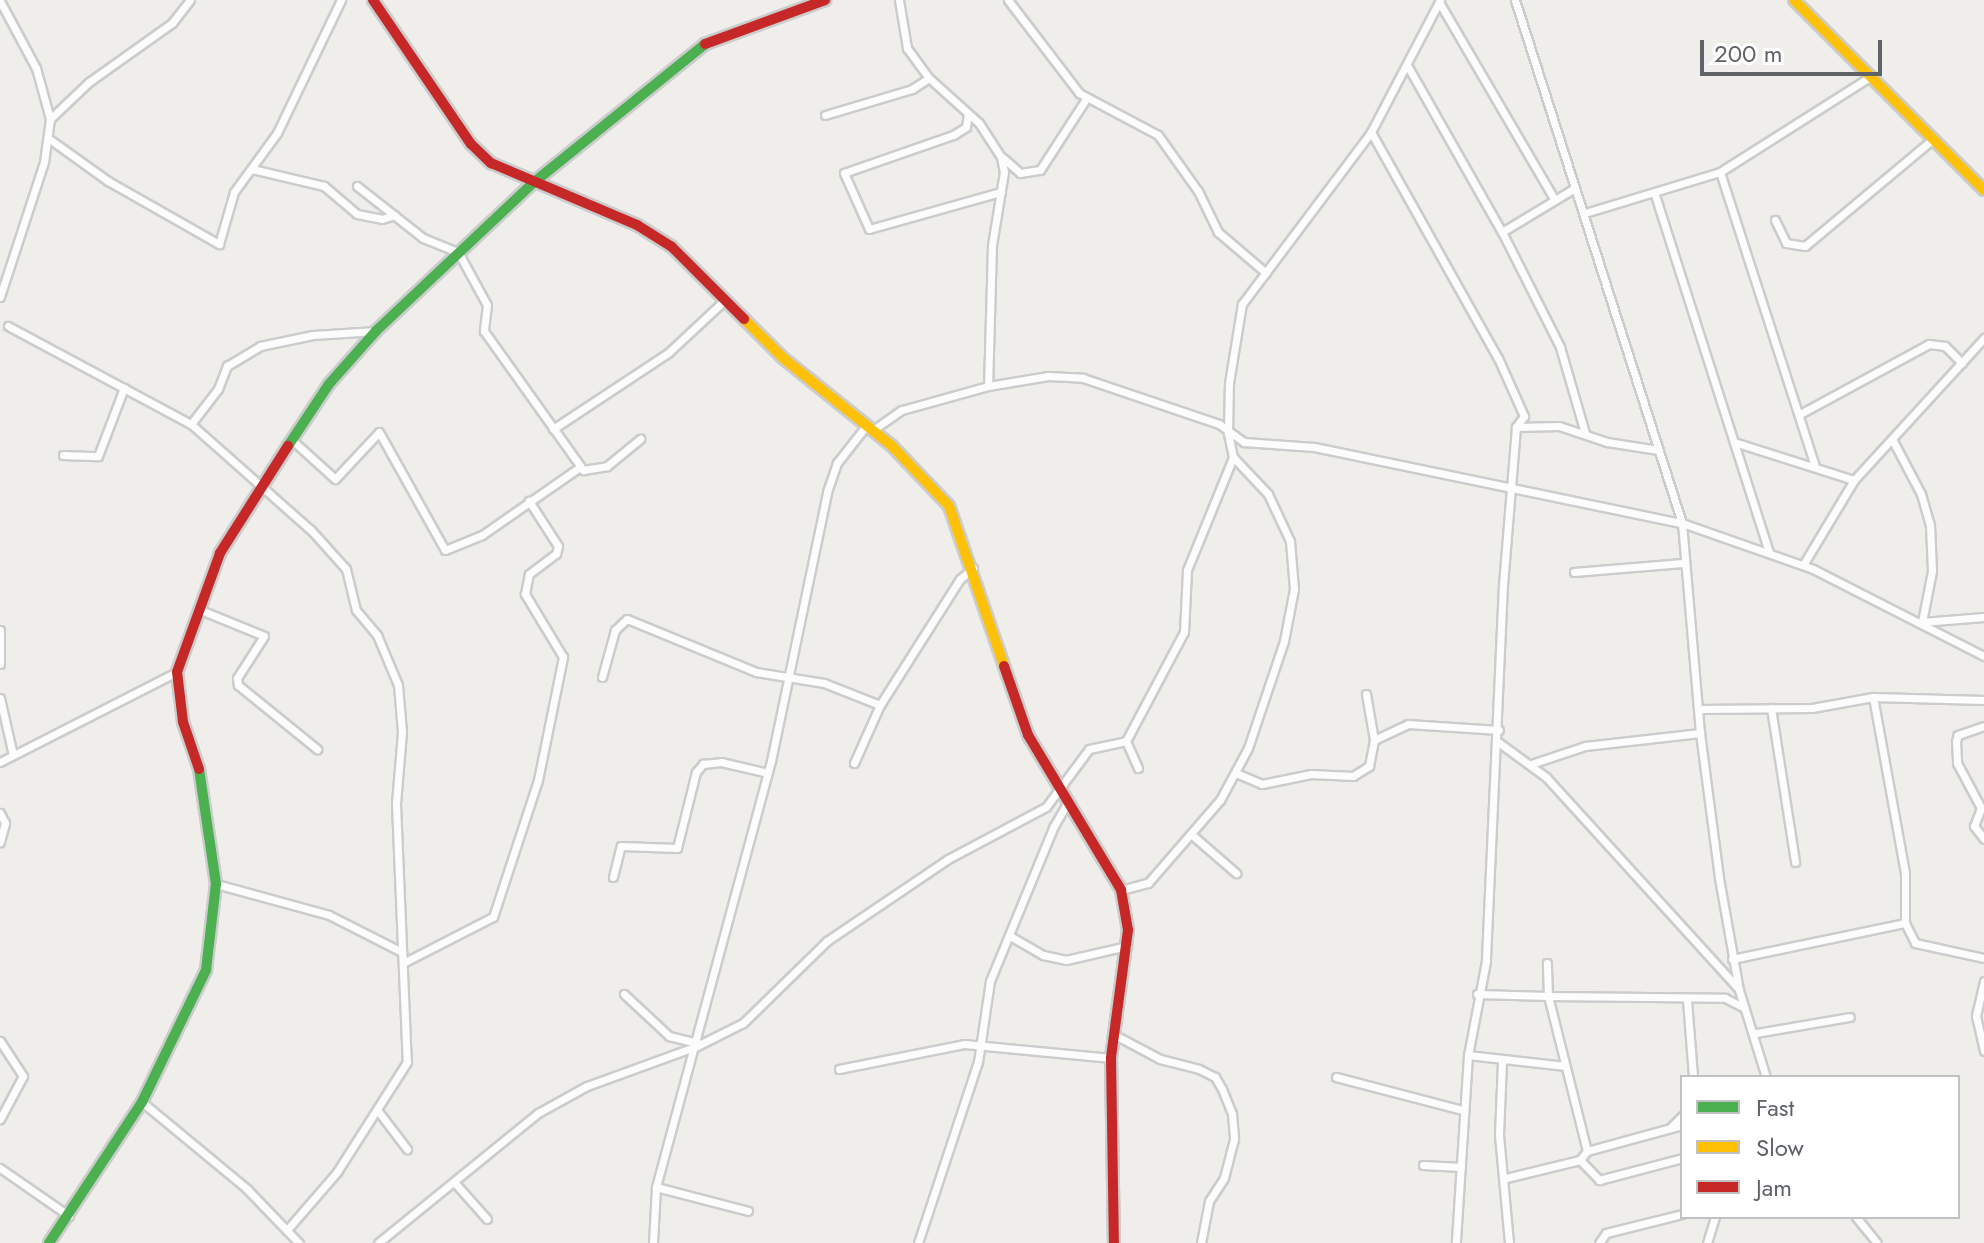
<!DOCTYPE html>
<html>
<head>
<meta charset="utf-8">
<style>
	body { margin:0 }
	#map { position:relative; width:1984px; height:1243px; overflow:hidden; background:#efeeea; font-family:Jost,sans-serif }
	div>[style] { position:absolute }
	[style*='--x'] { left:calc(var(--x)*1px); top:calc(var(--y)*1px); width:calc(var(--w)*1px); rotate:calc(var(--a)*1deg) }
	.roads { filter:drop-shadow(2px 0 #cbcccc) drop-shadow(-2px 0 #cbcccc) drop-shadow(0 2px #cbcccc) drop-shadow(0 -2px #cbcccc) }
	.street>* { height:7px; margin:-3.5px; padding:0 3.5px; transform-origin:3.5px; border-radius:3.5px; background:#fdfcfc }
	.fast>* { height:10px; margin:-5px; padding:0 5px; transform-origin:5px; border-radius:5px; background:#4caf50 }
	.slow>* { height:10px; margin:-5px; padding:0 5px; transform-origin:5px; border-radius:5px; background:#ffc107 }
	.jam>* { height:10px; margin:-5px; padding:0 5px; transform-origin:5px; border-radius:5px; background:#c62828 }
	span { translate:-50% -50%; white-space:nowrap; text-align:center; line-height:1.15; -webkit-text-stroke:7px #fff; paint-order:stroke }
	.legend { position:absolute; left:1680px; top:1075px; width:280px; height:144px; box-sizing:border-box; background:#fff; border:2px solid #bfc1c3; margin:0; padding:10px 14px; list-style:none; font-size:24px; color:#5f6368 }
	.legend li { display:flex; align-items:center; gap:16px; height:40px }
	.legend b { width:40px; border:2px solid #bfc1c3 }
	.scale { position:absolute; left:1700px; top:40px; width:182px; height:36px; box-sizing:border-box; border:4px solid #5f6368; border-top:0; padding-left:10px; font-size:24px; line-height:28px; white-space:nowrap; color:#5f6368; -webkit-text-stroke:6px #fff; paint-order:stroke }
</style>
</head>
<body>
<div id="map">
	<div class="roads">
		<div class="street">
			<i style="--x:899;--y:0;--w:49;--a:80.5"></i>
			<i style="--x:907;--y:48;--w:37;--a:54"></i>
			<i style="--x:929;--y:78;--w:67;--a:42"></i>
			<i style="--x:979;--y:123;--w:40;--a:57.1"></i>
			<i style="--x:1001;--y:157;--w:15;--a:79"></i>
			<i style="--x:1004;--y:172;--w:74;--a:99.3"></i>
			<i style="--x:992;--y:245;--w:141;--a:91.6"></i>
			<i style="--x:1008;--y:0;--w:117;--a:52.6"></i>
			<i style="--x:1079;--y:93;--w:89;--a:28"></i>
			<i style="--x:1158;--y:135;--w:69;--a:54.5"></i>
			<i style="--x:1198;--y:191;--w:46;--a:64"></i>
			<i style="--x:1218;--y:232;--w:63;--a:40.5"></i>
			<i style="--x:1515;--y:0;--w:549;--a:72.29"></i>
			<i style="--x:1682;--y:523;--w:211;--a:85.1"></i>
			<i style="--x:1700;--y:733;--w:146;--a:82.5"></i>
			<i style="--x:1719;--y:878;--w:114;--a:79.9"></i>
			<i style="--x:1739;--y:990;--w:91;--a:72.8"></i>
			<i style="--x:0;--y:1;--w:76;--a:61.8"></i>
			<i style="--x:36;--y:68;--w:53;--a:74.6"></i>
			<i style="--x:50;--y:119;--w:43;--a:97.9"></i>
			<i style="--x:44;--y:162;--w:142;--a:108.1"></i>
			<i style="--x:1439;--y:2;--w:228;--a:59.7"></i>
			<i style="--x:1407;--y:65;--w:192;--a:60.4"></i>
			<i style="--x:1502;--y:232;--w:129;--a:63.2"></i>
			<i style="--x:1560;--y:347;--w:90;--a:73.8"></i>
			<i style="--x:968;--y:114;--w:13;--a:99"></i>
			<i style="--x:966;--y:127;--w:15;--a:148"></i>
			<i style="--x:953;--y:135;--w:115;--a:160.8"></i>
			<i style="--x:844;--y:173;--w:61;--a:65.9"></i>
			<i style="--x:869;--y:229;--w:137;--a:-15.7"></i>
			<i style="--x:825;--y:115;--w:91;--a:-16.6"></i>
			<i style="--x:912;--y:89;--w:20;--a:-33"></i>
			<i style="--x:50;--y:119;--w:54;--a:-43.5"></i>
			<i style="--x:89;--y:82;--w:102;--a:-35.4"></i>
			<i style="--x:172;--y:23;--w:29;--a:-52"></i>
			<i style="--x:1371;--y:132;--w:259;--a:60.7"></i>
			<i style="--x:1498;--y:358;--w:64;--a:65.9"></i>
			<i style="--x:1524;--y:416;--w:14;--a:126"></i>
			<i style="--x:1516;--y:427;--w:158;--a:94.7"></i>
			<i style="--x:1503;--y:584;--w:377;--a:92.6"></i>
			<i style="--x:1486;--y:961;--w:96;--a:100.8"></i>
			<i style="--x:1468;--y:1055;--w:188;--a:93.7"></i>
			<i style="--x:48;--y:138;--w:74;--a:35.6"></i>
			<i style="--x:108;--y:181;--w:128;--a:29.6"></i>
			<i style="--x:219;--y:244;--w:54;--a:-73.9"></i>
			<i style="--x:234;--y:192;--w:73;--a:-53.9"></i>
			<i style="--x:277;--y:133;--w:148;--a:-64.3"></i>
			<i style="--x:1003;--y:158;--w:23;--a:41"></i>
			<i style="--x:1020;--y:173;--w:20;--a:-9"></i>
			<i style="--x:1040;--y:170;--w:85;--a:-57.1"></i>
			<i style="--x:252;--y:169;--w:74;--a:13.3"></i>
			<i style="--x:324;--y:186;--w:43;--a:40.3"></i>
			<i style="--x:357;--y:214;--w:25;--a:11"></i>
			<i style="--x:382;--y:219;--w:13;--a:-18"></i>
			<i style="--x:1720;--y:172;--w:309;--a:72.1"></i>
			<i style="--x:357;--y:186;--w:84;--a:38.2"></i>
			<i style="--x:423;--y:238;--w:38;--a:22"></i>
			<i style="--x:458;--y:252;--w:60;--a:61.3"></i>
			<i style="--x:487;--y:305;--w:26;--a:97"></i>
			<i style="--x:484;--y:331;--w:171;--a:54.5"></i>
			<i style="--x:583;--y:470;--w:24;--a:-9"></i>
			<i style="--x:607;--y:466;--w:43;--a:-39.3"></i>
			<i style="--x:1655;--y:195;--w:375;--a:72.3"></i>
			<i style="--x:1585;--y:213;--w:141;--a:-16.9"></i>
			<i style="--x:1720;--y:172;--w:179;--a:-32.4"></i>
			<i style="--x:1775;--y:220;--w:25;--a:64"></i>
			<i style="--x:1786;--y:243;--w:19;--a:9"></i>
			<i style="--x:1805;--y:246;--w:168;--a:-39.9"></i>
			<i style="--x:1502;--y:232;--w:85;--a:-31.1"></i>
			<i style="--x:8;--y:326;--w:208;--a:28.2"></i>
			<i style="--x:191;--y:424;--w:160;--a:41.5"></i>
			<i style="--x:311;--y:530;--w:52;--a:48.1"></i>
			<i style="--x:346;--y:569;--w:42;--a:76.3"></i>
			<i style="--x:356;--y:610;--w:33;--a:50"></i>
			<i style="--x:377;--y:635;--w:54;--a:67.2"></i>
			<i style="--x:398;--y:685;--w:47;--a:85.1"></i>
			<i style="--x:402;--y:732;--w:72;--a:94.8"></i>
			<i style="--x:396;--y:804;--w:258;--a:87.6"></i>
			<i style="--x:407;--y:1062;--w:130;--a:122.5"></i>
			<i style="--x:337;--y:1172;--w:77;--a:130.8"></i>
			<i style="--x:1800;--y:414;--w:147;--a:-28.5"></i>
			<i style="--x:1929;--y:344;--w:16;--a:7"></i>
			<i style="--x:1945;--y:346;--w:24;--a:45"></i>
			<i style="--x:191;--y:424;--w:44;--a:-52.4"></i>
			<i style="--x:218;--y:389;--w:25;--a:-69"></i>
			<i style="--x:227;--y:366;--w:39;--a:-31"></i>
			<i style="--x:260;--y:346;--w:54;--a:-11.7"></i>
			<i style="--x:313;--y:335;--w:63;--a:-3.6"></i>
			<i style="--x:1516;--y:427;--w:43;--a:-1.3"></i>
			<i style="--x:1559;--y:426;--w:51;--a:18.4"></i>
			<i style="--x:1607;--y:442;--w:52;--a:8.9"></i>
			<i style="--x:553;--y:429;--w:138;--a:-33.5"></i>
			<i style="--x:668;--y:353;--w:79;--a:-43"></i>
			<i style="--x:873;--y:430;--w:35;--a:-35"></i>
			<i style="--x:902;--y:410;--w:89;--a:-15.6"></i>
			<i style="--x:988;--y:386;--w:61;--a:-9.5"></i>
			<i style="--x:1048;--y:376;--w:35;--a:3"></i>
			<i style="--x:1083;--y:378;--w:144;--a:18.7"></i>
			<i style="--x:1219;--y:424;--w:31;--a:36"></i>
			<i style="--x:1244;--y:442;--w:70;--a:4.1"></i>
			<i style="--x:1314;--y:447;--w:376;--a:11.7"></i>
			<i style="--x:1682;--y:523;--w:139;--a:19.3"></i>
			<i style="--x:1813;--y:569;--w:192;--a:27"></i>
			<i style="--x:1892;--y:439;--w:62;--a:62.2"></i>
			<i style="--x:1921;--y:494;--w:32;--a:74"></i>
			<i style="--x:1930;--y:525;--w:46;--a:87.5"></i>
			<i style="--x:1932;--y:571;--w:52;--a:101.1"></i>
			<i style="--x:1922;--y:622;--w:62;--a:-4.6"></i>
			<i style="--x:292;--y:440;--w:58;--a:42.2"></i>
			<i style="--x:335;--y:479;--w:64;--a:-46.9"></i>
			<i style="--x:379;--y:432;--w:135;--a:60.8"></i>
			<i style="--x:445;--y:550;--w:40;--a:-22"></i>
			<i style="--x:482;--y:535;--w:119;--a:-34.8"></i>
			<i style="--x:1734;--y:442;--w:126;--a:17.6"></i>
			<i style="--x:63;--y:455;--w:35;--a:2"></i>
			<i style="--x:98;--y:456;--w:73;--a:-69.1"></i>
			<i style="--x:1803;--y:565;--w:99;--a:-59"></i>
			<i style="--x:1854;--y:480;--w:193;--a:-47.5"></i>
			<i style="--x:1574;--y:572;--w:109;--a:-4.7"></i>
			<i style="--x:198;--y:609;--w:71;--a:22.2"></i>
			<i style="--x:264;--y:636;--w:50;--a:122.7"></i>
			<i style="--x:237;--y:678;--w:7;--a:82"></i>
			<i style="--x:238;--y:685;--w:102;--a:39"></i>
			<i style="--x:0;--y:630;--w:34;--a:90"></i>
			<i style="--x:602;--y:677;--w:49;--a:-74.5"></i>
			<i style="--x:615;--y:630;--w:16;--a:-43"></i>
			<i style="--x:627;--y:619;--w:139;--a:22.3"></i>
			<i style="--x:756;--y:672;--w:69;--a:9.2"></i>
			<i style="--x:824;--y:683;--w:60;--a:21.4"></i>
			<i style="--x:1366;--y:694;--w:47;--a:80.1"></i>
			<i style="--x:0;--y:698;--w:58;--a:77.2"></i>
			<i style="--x:1771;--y:708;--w:156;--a:81.1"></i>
			<i style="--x:1699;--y:709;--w:113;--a:-0.5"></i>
			<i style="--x:1812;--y:708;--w:62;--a:-10.2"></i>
			<i style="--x:1873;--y:697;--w:111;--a:1.5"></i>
			<i style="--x:1984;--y:726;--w:28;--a:161"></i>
			<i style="--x:1958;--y:735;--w:6;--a:108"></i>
			<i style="--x:1956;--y:741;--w:22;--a:87"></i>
			<i style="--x:1957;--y:763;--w:51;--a:61.9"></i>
			<i style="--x:1981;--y:808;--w:19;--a:111"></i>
			<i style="--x:1974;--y:826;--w:16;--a:52"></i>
			<i style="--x:1498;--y:742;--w:59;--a:36.1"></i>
			<i style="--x:1546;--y:777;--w:285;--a:47.7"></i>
			<i style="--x:0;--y:762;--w:199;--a:-27"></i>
			<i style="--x:854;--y:763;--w:64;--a:-65.9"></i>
			<i style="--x:880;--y:705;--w:149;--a:-57.6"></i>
			<i style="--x:960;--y:579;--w:17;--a:-40"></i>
			<i style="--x:1531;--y:764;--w:57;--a:-18.4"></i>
			<i style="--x:1585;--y:746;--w:116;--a:-6.4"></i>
			<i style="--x:1138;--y:768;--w:30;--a:-114"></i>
			<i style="--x:1126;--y:741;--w:123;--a:-62"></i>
			<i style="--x:1184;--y:632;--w:62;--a:-87.2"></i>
			<i style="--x:1187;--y:570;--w:122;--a:-67.8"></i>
			<i style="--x:1236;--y:773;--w:28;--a:23"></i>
			<i style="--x:1262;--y:784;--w:50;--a:-11.5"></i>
			<i style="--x:1311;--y:774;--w:42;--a:2.7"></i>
			<i style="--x:1353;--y:776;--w:19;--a:-32"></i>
			<i style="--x:1369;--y:766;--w:26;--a:-79"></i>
			<i style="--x:1374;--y:740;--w:38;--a:-25"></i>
			<i style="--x:1408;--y:724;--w:91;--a:3.8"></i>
			<i style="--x:0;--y:813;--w:11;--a:63"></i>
			<i style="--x:5;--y:823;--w:20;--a:105"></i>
			<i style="--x:1191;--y:834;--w:60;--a:40.9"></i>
			<i style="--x:613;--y:877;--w:32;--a:-76"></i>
			<i style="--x:621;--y:846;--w:56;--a:2"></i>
			<i style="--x:677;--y:848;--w:78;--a:-76"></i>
			<i style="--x:696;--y:772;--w:11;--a:-49"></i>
			<i style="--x:703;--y:764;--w:18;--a:-6"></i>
			<i style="--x:721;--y:762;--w:48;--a:13.2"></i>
			<i style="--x:216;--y:884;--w:117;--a:15.3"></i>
			<i style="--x:329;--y:915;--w:82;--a:26.9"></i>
			<i style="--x:1121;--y:890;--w:28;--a:-15"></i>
			<i style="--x:1148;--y:883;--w:110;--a:-49.1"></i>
			<i style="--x:1220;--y:800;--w:59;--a:-61.7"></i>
			<i style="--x:1248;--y:748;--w:113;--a:-71.4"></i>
			<i style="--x:1284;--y:641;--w:53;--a:-79.1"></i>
			<i style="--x:1294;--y:589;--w:48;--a:-94.8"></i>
			<i style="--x:1290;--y:541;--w:52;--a:-115.1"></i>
			<i style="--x:1268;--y:494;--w:51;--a:-133.4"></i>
			<i style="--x:1233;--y:457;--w:25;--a:-102"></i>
			<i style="--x:1228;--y:433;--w:50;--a:-88.9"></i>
			<i style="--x:1229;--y:383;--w:80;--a:-80.7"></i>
			<i style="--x:1242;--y:304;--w:215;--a:-53.1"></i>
			<i style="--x:1371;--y:132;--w:149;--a:-62.4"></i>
			<i style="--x:1905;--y:923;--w:22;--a:63"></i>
			<i style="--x:1915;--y:943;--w:71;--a:12.3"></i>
			<i style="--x:1010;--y:936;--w:38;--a:30"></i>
			<i style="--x:1043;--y:955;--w:24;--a:12"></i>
			<i style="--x:1066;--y:960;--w:63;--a:-12.9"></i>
			<i style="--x:1732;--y:959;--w:177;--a:-11.8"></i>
			<i style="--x:1905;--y:923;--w:50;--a:-90"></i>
			<i style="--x:1905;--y:873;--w:179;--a:-100.3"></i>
			<i style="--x:403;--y:963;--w:101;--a:-27.1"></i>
			<i style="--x:493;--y:917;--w:144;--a:-71.8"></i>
			<i style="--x:538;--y:780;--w:126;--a:-78.5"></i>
			<i style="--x:563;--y:657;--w:74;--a:-121.1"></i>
			<i style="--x:525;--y:594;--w:20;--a:-79"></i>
			<i style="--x:529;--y:574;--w:34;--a:-37"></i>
			<i style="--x:556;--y:554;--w:8;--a:-76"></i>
			<i style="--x:558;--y:546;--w:54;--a:-122.8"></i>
			<i style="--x:1984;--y:981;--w:36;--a:103"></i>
			<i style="--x:1976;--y:1016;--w:36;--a:77"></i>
			<i style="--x:624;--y:994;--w:62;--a:43"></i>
			<i style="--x:669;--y:1036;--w:30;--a:14"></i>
			<i style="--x:1477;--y:994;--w:71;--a:1.6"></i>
			<i style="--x:1548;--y:996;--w:33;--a:-92"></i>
			<i style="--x:1687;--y:1000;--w:77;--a:85.5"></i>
			<i style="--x:1756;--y:1033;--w:95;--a:-9.7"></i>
			<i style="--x:1113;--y:1034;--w:53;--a:28"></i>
			<i style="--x:1160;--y:1059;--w:40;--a:14.4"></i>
			<i style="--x:1199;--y:1069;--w:18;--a:27"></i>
			<i style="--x:1215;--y:1077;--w:14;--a:60"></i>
			<i style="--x:1222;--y:1089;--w:27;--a:68"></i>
			<i style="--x:1232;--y:1114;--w:25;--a:85"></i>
			<i style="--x:1234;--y:1139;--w:40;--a:104.4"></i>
			<i style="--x:1224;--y:1178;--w:27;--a:123"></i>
			<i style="--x:1209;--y:1201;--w:43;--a:100.8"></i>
			<i style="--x:0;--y:1041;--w:42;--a:56.7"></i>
			<i style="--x:23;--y:1076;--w:49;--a:118.1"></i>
			<i style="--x:1468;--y:1055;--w:98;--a:6.5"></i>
			<i style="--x:1502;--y:1062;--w:73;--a:92.4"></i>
			<i style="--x:1499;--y:1135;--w:108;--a:84.7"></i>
			<i style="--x:839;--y:1069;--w:127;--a:-11.3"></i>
			<i style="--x:964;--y:1044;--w:148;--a:5.4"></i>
			<i style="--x:1336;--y:1077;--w:131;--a:14.6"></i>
			<i style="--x:142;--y:1102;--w:136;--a:39.6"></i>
			<i style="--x:247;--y:1189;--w:75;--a:46.1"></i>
			<i style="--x:378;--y:1111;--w:48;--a:52.7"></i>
			<i style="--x:1682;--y:1125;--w:98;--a:164.7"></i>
			<i style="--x:1587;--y:1151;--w:11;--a:128"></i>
			<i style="--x:1580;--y:1160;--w:28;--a:46"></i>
			<i style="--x:1599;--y:1180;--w:86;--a:-14.8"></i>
			<i style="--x:1671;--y:1127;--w:16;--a:-45"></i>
			<i style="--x:1587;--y:1151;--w:160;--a:-104.1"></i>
			<i style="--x:1548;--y:996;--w:177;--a:0.6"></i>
			<i style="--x:1725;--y:998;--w:22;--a:27"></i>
			<i style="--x:1423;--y:1165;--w:38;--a:3"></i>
			<i style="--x:0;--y:1168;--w:84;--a:34.8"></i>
			<i style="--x:1506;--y:1178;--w:76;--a:-13.7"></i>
			<i style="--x:455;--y:1183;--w:48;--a:48.4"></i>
			<i style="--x:656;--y:1187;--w:95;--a:14.6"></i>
			<i style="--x:1856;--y:1217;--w:33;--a:51"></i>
			<i style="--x:378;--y:1243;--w:206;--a:-39.1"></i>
			<i style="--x:538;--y:1113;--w:56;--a:-28.9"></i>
			<i style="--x:587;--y:1086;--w:117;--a:-20"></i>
			<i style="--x:697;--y:1046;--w:51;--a:-26.6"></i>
			<i style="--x:743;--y:1023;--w:117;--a:-44.3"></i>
			<i style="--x:827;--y:941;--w:146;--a:-34.1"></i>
			<i style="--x:948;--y:859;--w:111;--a:-28"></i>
			<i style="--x:1046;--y:807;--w:72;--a:-53.4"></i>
			<i style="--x:1089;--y:749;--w:38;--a:-12"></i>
			<i style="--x:653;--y:1243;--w:56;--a:-86.9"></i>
			<i style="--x:656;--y:1187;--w:441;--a:-74.9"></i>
			<i style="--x:771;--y:761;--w:275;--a:-78.2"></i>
			<i style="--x:827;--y:492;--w:31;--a:-71"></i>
			<i style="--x:837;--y:463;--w:47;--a:-51.9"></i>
			<i style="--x:918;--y:1243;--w:191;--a:-71.7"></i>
			<i style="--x:978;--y:1062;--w:82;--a:-81.6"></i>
			<i style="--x:990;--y:981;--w:168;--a:-67.6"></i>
			<i style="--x:1054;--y:826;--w:28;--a:-60"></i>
			<i style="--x:1599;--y:1243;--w:12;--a:-55"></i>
			<i style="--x:1606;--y:1233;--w:78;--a:-14"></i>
			<i style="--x:1707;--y:1243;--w:27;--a:-73"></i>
		</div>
		<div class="fast">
			<i style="--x:288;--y:446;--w:74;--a:-56.5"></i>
			<i style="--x:329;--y:384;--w:71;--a:-48.4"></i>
			<i style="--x:376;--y:331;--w:216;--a:-43.3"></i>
			<i style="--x:533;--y:183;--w:221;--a:-38.9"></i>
			<i style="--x:49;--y:1243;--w:169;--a:-56.6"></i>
			<i style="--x:142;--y:1102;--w:147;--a:-64.1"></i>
			<i style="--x:206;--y:970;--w:87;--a:-83.4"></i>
			<i style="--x:216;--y:884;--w:116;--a:-98.4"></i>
		</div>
		<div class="slow">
			<i style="--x:1794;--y:0;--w:269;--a:45"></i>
			<i style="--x:744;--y:319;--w:55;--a:45"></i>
			<i style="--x:783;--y:358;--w:139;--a:38.9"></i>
			<i style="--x:891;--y:445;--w:84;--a:46.4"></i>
			<i style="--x:949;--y:506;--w:169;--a:71"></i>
		</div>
		<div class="jam">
			<i style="--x:373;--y:0;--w:174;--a:55.8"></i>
			<i style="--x:471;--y:144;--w:28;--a:44"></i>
			<i style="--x:491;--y:163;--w:159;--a:23"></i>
			<i style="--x:637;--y:225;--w:41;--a:32.2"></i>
			<i style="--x:672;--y:247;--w:102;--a:45"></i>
			<i style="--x:705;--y:44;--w:128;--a:-20.1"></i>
			<i style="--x:1004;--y:666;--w:73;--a:70.8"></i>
			<i style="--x:1028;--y:735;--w:181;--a:59"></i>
			<i style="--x:1121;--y:890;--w:41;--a:80.1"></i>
			<i style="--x:1128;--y:930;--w:129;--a:97.6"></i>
			<i style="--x:1111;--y:1058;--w:185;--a:89.1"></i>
			<i style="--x:199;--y:769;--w:50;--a:-108.8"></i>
			<i style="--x:183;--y:722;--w:50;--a:-96.8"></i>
			<i style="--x:177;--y:672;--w:127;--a:-70.1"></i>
			<i style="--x:220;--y:553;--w:127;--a:-57.6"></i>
		</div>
	</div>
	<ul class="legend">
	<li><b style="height:10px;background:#4caf50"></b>Fast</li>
	<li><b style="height:10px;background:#ffc107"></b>Slow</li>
	<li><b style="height:10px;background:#c62828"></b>Jam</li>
	</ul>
	<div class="scale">200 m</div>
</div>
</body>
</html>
